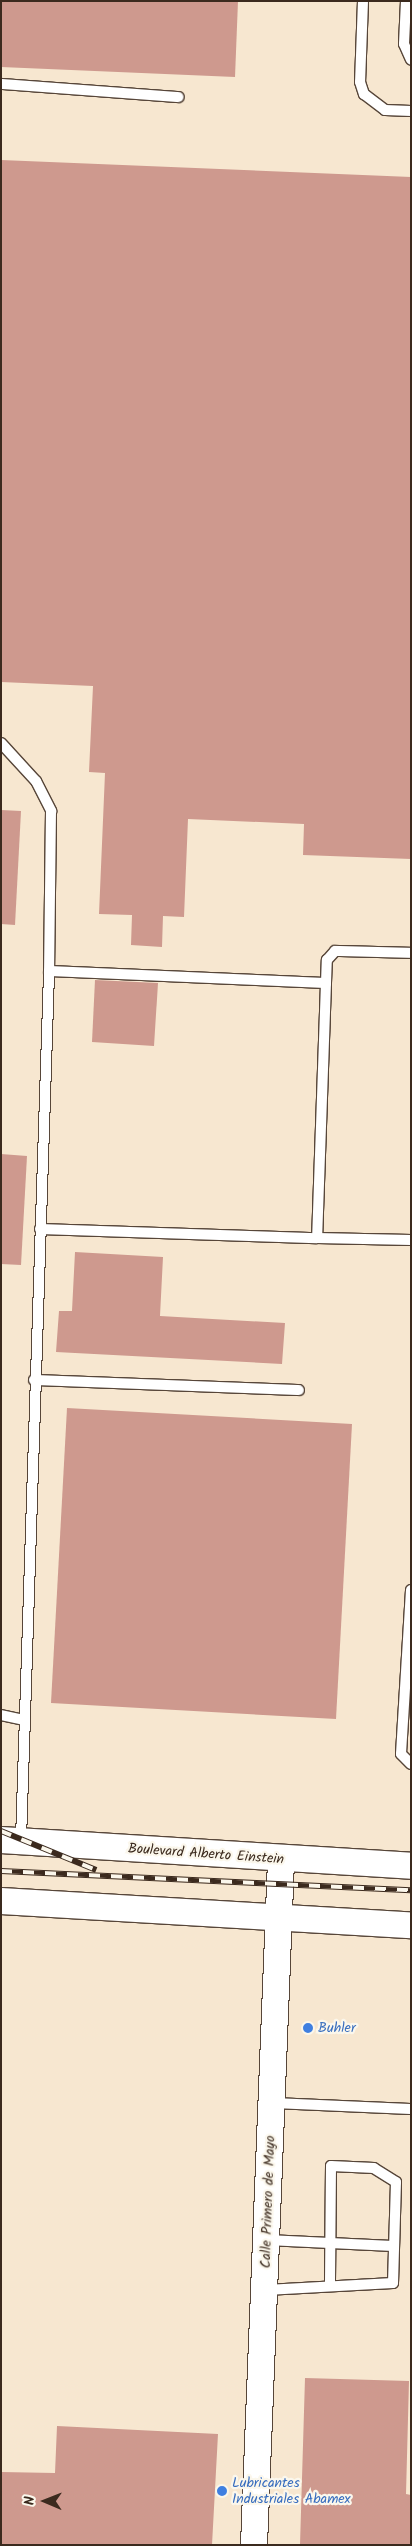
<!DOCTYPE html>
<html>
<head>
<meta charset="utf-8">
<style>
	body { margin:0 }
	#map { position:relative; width:412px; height:2546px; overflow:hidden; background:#f7e7d0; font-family:Kalam,sans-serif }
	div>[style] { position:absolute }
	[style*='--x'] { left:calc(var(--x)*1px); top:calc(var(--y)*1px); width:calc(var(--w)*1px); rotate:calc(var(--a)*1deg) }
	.building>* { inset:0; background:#ce998e }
	.roads { filter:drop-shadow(1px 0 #574639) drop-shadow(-1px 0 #574639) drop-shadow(0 1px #574639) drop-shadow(0 -1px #574639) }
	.lane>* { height:10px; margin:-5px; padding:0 5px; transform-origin:5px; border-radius:5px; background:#fff }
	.secondary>* { height:26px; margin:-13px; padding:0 13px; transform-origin:13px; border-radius:13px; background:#fff }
	.rail>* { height:5.5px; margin-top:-2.75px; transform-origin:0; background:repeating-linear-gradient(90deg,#fbf7ec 0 11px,#3b2a1e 0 22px); box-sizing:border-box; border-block:1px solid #3b2a1e }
	.dots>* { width:14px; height:14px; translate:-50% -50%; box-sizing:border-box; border:2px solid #fbf7ec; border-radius:50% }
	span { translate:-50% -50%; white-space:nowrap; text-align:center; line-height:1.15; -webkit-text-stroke:4.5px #fbf7ec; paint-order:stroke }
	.street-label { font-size:14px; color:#3b2a1e }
	.shop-label { font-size:14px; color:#366cbe }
	.left { translate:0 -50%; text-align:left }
	.frame { position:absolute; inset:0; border:2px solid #3b2a1e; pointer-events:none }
	.north { position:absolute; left:20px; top:2476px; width:50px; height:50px; -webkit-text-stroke:4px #fbf7ec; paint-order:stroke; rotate:271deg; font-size:14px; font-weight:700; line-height:20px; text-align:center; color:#3b2a1e }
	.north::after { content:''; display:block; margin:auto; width:18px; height:22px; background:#3b2a1e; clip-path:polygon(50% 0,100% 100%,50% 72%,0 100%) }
</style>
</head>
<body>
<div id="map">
	<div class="building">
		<i style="clip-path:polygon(1px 1px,238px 1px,235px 77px,1px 67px)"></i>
		<i style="clip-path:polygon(1px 160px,411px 177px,411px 859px,303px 855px,304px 824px,188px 819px,184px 917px,163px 916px,162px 947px,131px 945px,132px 915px,99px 914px,105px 773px,89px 772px,93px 686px,1px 682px)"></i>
		<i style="clip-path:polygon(1px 810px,21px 811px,15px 925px,1px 924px)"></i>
		<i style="clip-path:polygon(95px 980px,158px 983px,154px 1046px,92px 1042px)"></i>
		<i style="clip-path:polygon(1px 1154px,27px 1156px,21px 1265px,1px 1264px)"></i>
		<i style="clip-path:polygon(75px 1252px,163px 1257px,160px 1316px,285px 1323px,282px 1364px,56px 1352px,59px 1311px,72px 1311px)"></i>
		<i style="clip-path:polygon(67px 1408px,352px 1424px,336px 1719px,51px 1703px)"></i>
		<i style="clip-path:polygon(305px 2378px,409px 2381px,406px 2494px,411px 2495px,411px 2545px,300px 2545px)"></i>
		<i style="clip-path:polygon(57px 2426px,218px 2434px,212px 2545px,1px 2545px,1px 2472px,55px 2473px)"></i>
	</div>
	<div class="roads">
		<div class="lane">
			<i style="--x:363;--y:1;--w:81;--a:92.1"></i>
			<i style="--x:360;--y:82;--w:13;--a:72"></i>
			<i style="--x:364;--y:94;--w:26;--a:37"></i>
			<i style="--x:385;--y:110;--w:26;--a:2"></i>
			<i style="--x:406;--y:1;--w:43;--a:92.7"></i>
			<i style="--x:404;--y:44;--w:17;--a:66"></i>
			<i style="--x:1;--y:84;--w:178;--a:4.2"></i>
			<i style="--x:1;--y:743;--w:52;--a:47.4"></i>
			<i style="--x:36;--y:781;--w:34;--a:63"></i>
			<i style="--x:51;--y:811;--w:160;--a:90.7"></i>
			<i style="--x:49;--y:971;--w:277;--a:2.5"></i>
			<i style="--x:326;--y:983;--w:255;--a:92"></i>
			<i style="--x:317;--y:1238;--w:94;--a:1.2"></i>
			<i style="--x:326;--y:983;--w:23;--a:-88"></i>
			<i style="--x:327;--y:960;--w:12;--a:-48"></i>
			<i style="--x:335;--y:951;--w:76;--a:1.5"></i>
			<i style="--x:40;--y:1229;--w:277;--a:1.9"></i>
			<i style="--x:34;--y:1380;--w:265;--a:2.2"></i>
			<i style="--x:411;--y:1590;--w:164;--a:93.5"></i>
			<i style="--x:401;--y:1754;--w:14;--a:45"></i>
			<i style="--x:1;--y:1715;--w:24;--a:12"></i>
			<i style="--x:21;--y:1840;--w:869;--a:-88.15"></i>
			<i style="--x:273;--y:2103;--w:138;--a:2.5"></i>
			<i style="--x:267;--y:2240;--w:126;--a:2.7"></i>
			<i style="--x:266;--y:2290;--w:127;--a:-3.2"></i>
			<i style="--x:393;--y:2283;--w:101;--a:-88.3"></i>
			<i style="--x:396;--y:2182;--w:26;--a:-148"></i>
			<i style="--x:374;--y:2168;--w:43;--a:-177.3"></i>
			<i style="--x:331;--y:2166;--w:118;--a:90.5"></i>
		</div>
		<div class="secondary">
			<i style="--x:1;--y:1840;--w:411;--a:3.6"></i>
			<i style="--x:1;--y:1901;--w:411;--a:3.4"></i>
			<i style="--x:254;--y:2545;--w:686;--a:-87.74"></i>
		</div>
	</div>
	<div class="rail">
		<i style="--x:1;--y:1831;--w:103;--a:22.3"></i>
		<i style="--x:1;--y:1871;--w:410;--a:2.7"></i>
	</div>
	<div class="dots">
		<i style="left:308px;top:2028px;background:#3f7fe0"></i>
		<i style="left:222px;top:2491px;background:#3f7fe0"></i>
	</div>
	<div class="street-label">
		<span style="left:206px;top:1854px;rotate:4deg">Boulevard Alberto Einstein</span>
		<span style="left:268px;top:2202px;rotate:-88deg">Calle Primero de Mayo</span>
	</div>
	<div class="shop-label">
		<span class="left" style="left:318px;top:2028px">Buhler</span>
		<span class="left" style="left:232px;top:2491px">Lubricantes<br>Industriales Abamex</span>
	</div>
	<div class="frame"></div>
	<div class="north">N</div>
</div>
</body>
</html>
